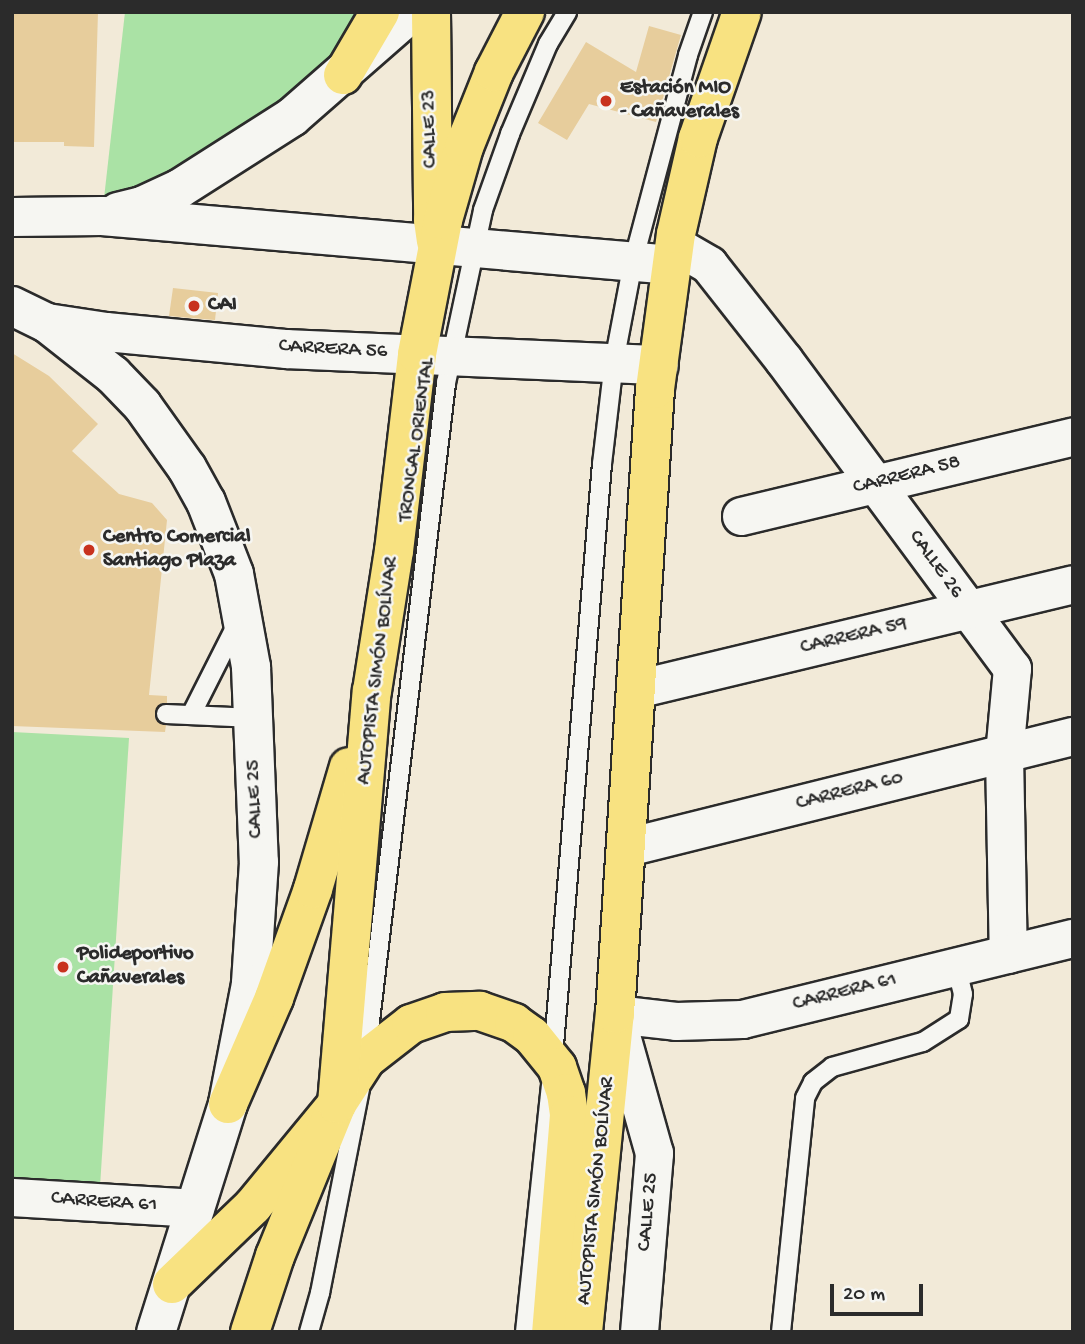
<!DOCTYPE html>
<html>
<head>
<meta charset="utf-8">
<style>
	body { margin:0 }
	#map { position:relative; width:1085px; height:1344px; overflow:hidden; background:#f2ead8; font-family:"Gochi Hand",sans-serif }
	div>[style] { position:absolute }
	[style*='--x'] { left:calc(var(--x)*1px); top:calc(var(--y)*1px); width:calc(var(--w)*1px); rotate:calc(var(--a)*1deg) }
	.green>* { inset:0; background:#aae2a5 }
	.building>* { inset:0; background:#e7cd9c }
	.roads { filter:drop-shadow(2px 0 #2b2b2b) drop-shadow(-2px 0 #2b2b2b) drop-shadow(0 2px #2b2b2b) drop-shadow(0 -2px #2b2b2b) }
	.lane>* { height:18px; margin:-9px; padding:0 9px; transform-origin:9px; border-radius:9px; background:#f6f6f2 }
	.street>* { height:37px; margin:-18.5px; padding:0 18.5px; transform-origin:18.5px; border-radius:18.5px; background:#f6f6f2 }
	.secondary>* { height:38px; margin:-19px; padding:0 19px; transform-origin:19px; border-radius:19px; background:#f6f6f2 }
	.primary>* { height:38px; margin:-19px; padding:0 19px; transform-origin:19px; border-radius:19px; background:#f8e281 }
	.highway>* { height:38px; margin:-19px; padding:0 19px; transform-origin:19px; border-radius:19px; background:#f8e281 }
	.dots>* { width:19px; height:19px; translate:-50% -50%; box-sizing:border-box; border:4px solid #f6f6f2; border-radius:50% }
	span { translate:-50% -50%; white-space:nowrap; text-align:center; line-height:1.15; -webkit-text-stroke:5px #f6f6f2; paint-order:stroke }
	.poi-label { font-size:21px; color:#2b2b2b; font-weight:700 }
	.left { translate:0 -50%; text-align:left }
	.street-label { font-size:21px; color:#2b2b2b }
	.frame { position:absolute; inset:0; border:14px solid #2b2b2b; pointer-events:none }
	.scale { position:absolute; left:830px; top:1284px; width:93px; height:32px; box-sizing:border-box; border:4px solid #2b2b2b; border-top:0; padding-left:9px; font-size:21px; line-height:24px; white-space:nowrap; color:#2b2b2b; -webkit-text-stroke:5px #f6f6f2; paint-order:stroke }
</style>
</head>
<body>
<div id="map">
	<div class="green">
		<i style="clip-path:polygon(125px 12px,412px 12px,395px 29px,102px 216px)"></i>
		<i style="clip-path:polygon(12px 732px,129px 738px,99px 1202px,12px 1197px)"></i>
	</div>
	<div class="building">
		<i style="clip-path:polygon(12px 12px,98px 12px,94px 147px,64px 146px,64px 142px,12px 142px)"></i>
		<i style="clip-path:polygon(649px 26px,681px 35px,656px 122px,589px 104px,567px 140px,538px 123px,586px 42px,636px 72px)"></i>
		<i style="clip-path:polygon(173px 288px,218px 293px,215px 320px,169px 316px)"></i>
		<i style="clip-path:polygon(12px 353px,49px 376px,98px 424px,72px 451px,119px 494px,152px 503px,167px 520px,149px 695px,167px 696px,167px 703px,160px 704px,155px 713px,156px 720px,166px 725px,165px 732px,12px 726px)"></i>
	</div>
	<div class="roads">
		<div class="lane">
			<i style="--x:166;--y:714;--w:88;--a:2.6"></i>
			<i style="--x:191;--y:715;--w:102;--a:-63.2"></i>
			<i style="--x:366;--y:1054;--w:676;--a:-83.2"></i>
			<i style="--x:446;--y:383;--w:177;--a:-77.9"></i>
			<i style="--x:483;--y:210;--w:81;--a:-70.4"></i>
			<i style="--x:510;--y:134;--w:98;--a:-67.1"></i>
			<i style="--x:548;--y:44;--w:37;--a:-59"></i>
			<i style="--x:553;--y:1057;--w:595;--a:-85.28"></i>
			<i style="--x:602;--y:464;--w:103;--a:-83.3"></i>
			<i style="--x:614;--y:362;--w:102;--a:-79.2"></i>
			<i style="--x:633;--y:262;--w:214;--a:-75.1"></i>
			<i style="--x:688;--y:55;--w:46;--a:-70.8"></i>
			<i style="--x:309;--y:1332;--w:41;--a:-74.2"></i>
			<i style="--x:320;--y:1293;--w:208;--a:-78.9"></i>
			<i style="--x:525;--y:1332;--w:248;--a:-84"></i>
			<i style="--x:781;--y:1332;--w:235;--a:-84.1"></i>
			<i style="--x:805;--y:1098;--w:18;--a:-63"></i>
			<i style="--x:813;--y:1082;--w:24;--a:-38"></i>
			<i style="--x:832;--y:1067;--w:94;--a:-15.4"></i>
			<i style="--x:923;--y:1042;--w:43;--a:-32.6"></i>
			<i style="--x:959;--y:1019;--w:25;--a:-81"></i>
			<i style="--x:963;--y:994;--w:29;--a:-104"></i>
		</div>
		<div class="street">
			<i style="--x:675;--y:245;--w:39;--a:30"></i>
			<i style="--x:709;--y:265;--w:120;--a:51.8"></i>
			<i style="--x:783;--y:359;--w:385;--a:53.5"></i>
			<i style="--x:1012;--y:668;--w:86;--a:95.3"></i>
			<i style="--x:1004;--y:754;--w:200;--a:88.9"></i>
			<i style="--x:741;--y:516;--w:342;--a:-13.5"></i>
			<i style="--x:636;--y:689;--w:449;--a:-13.5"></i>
			<i style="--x:627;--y:847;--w:460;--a:-14"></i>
			<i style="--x:12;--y:1197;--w:183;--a:3.4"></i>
			<i style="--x:639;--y:1332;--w:180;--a:-85.2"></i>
			<i style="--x:654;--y:1153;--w:144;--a:-105.7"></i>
			<i style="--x:615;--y:1014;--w:61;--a:6.5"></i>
			<i style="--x:676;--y:1021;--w:66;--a:-1.7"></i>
			<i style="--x:742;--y:1019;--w:341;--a:-13.8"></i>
		</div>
		<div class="secondary">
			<i style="--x:118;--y:212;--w:25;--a:-14"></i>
			<i style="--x:142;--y:206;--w:41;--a:-24.7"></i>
			<i style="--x:179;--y:189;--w:134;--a:-32.5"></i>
			<i style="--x:292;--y:117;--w:159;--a:-41.2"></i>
			<i style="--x:12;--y:217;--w:90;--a:-0.6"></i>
			<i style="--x:102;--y:216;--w:572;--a:4.91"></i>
			<i style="--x:12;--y:306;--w:39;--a:26"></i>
			<i style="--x:47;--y:323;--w:60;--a:8.7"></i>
			<i style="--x:106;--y:332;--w:182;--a:5.4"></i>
			<i style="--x:287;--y:349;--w:372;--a:2.5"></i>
			<i style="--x:47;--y:323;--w:84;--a:38.2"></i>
			<i style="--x:113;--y:375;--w:42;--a:46"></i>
			<i style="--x:142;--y:405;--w:77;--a:54.5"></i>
			<i style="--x:187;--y:468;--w:39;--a:61"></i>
			<i style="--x:206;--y:502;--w:77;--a:68.7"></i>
			<i style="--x:234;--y:574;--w:95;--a:79.6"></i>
			<i style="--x:251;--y:667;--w:195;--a:87.7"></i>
			<i style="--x:259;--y:862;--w:122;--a:93.8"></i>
			<i style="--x:251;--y:984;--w:122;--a:100.9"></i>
			<i style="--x:228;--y:1104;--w:239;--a:107.5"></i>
		</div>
		<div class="primary">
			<i style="--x:431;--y:12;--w:208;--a:89.4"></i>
			<i style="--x:433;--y:220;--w:21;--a:82"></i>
			<i style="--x:343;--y:75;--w:73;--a:-59.6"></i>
		</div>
		<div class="highway">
			<i style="--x:228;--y:1104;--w:116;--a:-66.5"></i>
			<i style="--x:274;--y:998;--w:116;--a:-70.3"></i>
			<i style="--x:313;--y:889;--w:127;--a:-73.6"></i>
			<i style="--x:172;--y:1284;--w:112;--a:-43.9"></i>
			<i style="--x:253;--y:1206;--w:132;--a:-50.5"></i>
			<i style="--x:337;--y:1104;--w:54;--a:-57.2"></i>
			<i style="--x:366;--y:1059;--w:57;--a:-37.9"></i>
			<i style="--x:411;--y:1024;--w:36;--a:-19"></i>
			<i style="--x:445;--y:1012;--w:35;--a:-2"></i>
			<i style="--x:480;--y:1011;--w:36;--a:19"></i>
			<i style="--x:514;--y:1023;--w:22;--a:36"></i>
			<i style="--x:532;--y:1036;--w:40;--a:51"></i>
			<i style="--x:557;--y:1067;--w:28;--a:71"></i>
			<i style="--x:566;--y:1093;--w:22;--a:82"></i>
			<i style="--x:569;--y:1115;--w:218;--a:94.7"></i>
			<i style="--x:250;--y:1332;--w:80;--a:-71.8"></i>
			<i style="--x:275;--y:1256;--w:164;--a:-67.8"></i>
			<i style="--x:337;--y:1104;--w:414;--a:-85.2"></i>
			<i style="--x:372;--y:691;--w:142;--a:-81.1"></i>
			<i style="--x:394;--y:551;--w:198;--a:-83.3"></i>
			<i style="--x:417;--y:354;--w:136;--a:-79"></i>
			<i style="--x:443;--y:220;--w:76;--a:-74"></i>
			<i style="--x:464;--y:147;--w:81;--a:-68.2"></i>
			<i style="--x:494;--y:72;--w:68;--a:-62.7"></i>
			<i style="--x:583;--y:1332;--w:320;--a:-84.3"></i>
			<i style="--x:615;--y:1014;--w:626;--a:-86.34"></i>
			<i style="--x:655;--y:389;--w:156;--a:-82.3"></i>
			<i style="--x:676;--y:234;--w:98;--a:-77.1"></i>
			<i style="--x:698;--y:138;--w:133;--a:-70.8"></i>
		</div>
	</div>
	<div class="dots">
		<i style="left:606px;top:101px;background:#c8321e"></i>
		<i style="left:194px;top:306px;background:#c8321e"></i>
		<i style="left:89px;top:550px;background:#c8321e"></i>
		<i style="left:63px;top:967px;background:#c8321e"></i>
	</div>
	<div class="poi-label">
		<span class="left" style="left:620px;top:101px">Estación MIO<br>- Cañaverales</span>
		<span class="left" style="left:208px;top:306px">CAI</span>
		<span class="left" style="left:103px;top:550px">Centro Comercial<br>Santiago Plaza</span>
		<span class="left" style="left:77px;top:967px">Polideportivo<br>Cañaverales</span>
	</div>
	<div class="street-label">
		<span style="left:431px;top:129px;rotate:-91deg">CALLE 23</span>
		<span style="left:333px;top:350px;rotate:3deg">CARRERA 56</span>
		<span style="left:418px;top:440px;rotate:-82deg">TRONCAL ORIENTAL</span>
		<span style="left:907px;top:476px;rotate:-14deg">CARRERA 58</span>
		<span style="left:935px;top:565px;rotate:54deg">CALLE 26</span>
		<span style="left:854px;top:637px;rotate:-13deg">CARRERA 59</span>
		<span style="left:379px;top:671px;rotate:-83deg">AUTOPISTA SIMÓN BOLÍVAR</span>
		<span style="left:850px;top:792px;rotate:-14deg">CARRERA 60</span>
		<span style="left:256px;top:799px;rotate:-92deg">CALLE 25</span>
		<span style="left:845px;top:993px;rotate:-14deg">CARRERA 61</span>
		<span style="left:597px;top:1191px;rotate:-84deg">AUTOPISTA SIMÓN BOLÍVAR</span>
		<span style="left:104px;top:1203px;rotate:4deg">CARRERA 61</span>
		<span style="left:649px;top:1212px;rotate:-85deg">CALLE 25</span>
	</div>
	<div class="frame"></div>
	<div class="scale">20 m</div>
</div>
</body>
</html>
